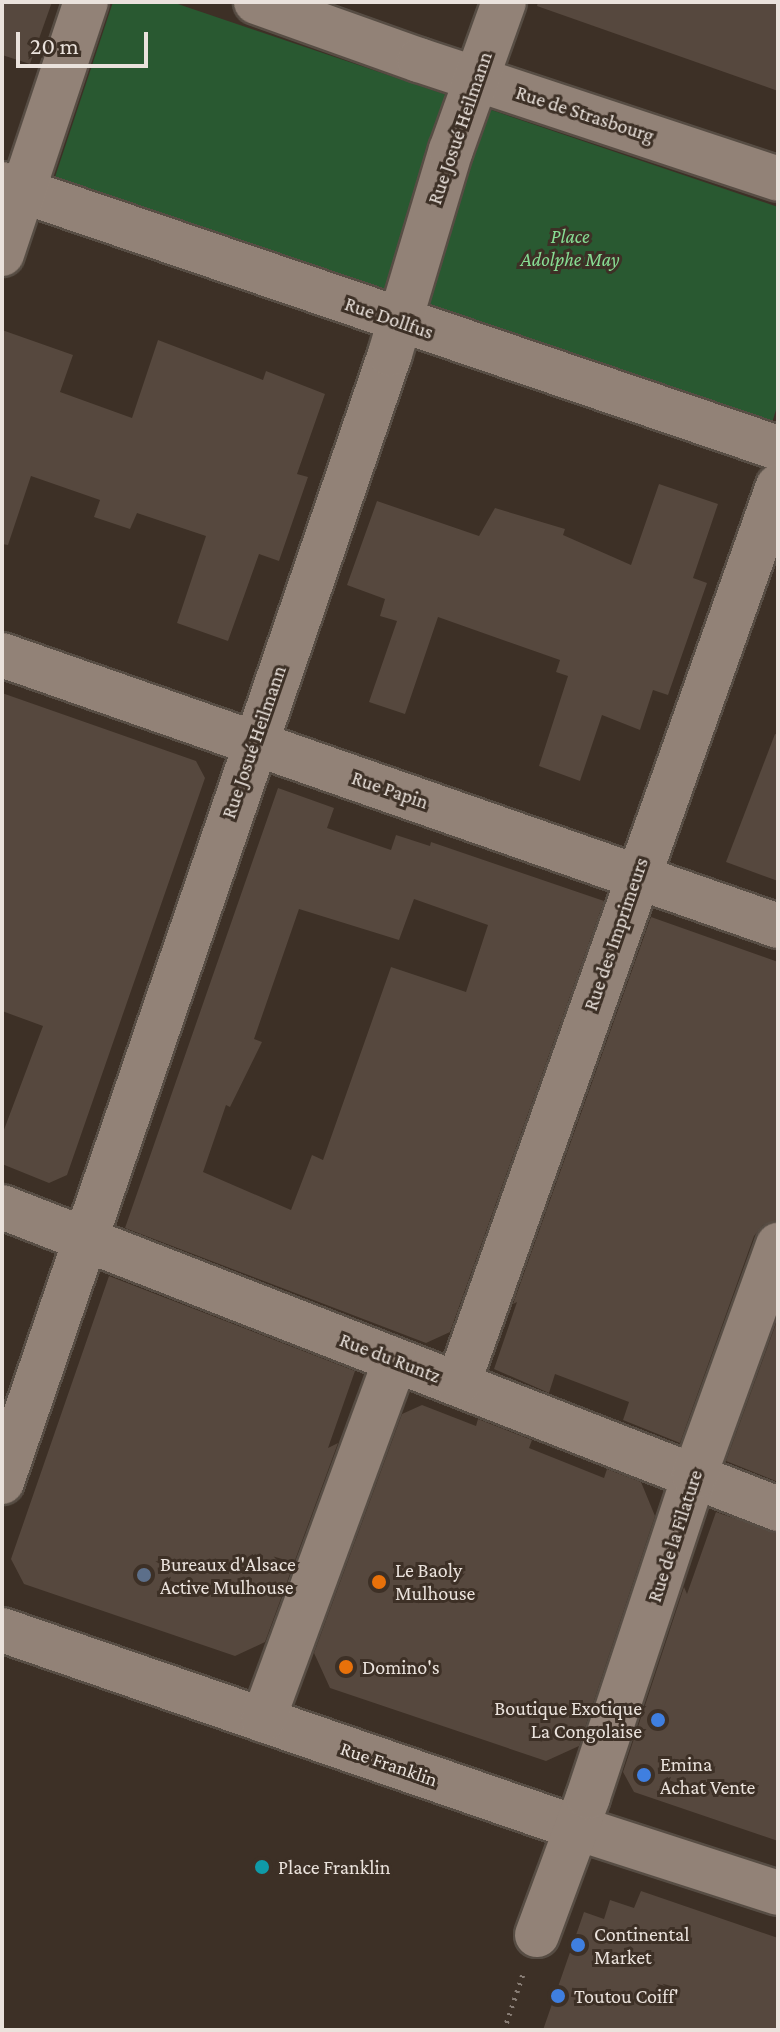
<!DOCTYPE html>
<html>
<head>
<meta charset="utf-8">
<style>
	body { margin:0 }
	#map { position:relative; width:780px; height:2032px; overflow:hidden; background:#3d3026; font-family:"Crimson Pro",serif }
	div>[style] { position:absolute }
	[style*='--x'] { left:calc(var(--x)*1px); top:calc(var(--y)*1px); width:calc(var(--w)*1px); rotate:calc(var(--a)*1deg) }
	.green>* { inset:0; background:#295931 }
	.building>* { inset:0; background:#56483e }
	.path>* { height:5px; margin-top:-2.5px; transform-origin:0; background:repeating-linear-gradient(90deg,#877c74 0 2px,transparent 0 8px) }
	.roads { filter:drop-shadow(2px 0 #574d44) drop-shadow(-2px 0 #574d44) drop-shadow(0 2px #574d44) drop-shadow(0 -2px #574d44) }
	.minor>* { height:44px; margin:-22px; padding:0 22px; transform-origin:22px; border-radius:22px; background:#928277 }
	.dots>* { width:22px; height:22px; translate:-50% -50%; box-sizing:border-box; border:4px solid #3d3026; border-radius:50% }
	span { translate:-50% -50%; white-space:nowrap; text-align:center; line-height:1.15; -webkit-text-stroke:6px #3d3026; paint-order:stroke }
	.street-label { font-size:20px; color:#eae2dc }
	.park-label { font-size:20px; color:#87dc93; font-style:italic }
	.poi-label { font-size:20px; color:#eae2dc }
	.left { translate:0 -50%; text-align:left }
	.right { translate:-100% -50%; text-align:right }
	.frame { position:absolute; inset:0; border:4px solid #eae2dc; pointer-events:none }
	.scale { position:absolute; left:16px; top:32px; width:132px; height:36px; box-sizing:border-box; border:4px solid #eae2dc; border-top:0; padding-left:10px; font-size:24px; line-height:28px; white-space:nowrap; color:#eae2dc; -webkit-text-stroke:6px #3d3026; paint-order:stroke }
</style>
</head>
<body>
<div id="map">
	<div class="green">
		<i style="clip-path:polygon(113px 2px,172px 2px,778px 207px,778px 403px,772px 423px,54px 180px)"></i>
	</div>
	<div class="building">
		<i style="clip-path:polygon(2px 2px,52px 2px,30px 64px,2px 55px)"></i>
		<i style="clip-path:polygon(538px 2px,778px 2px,778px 91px,537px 6px)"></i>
		<i style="clip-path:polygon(2px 330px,73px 355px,60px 392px,132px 418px,158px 340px,263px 380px,266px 371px,325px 394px,297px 474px,308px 477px,279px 561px,259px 554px,228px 641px,177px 623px,206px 536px,137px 513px,130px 529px,94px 517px,100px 500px,31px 476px,8px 545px,2px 544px)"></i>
		<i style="clip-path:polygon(659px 484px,718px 504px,693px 578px,707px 583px,668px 695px,653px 690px,640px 730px,602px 715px,580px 781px,539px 766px,568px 676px,556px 672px,560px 660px,438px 617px,405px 714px,369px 702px,397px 621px,380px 616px,385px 599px,347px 585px,377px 501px,479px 536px,495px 508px,565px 529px,563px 535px,631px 565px)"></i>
		<i style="clip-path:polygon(2px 693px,196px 761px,205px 778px,67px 1175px,49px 1183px,2px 1164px,2px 1135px,43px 1026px,2px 1011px)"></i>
		<i style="clip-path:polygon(775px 734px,778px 735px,778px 881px,726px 862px)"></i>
		<i style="clip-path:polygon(evenodd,278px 788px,334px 808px,327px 828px,391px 850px,396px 835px,430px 846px,431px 842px,604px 901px,450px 1332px,426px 1343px,125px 1228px,278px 788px,414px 899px,488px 925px,466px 992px,391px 967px,323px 1160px,312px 1155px,291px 1210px,203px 1172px,226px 1105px,230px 1107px,262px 1042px,254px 1039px,299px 909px,399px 940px,414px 899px)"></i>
		<i style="clip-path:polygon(651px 917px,778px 962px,778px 1221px,763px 1225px,754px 1236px,680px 1443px,623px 1420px,629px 1402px,555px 1374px,549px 1393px,494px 1369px,517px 1302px,513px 1304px)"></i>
		<i style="clip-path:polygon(109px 1276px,355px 1371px,328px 1448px,338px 1443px,265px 1642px,235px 1656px,24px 1584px,11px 1559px)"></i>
		<i style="clip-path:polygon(778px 1318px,778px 1482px,726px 1461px)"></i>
		<i style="clip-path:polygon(422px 1405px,476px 1426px,478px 1419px,532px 1440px,529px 1448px,604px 1478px,607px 1469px,641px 1482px,655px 1516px,579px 1746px,546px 1761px,330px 1688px,314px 1653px,402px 1414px)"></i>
		<i style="clip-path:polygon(716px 1512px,778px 1533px,778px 1841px,634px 1792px,623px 1772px,684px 1587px,687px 1594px)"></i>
		<i style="clip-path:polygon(641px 1891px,778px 1938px,778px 2030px,543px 2030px,584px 1912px,604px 1919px,610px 1900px,634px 1908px)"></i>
	</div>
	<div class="path">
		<i style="--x:504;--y:2030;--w:59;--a:-71.3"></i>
	</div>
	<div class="roads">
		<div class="minor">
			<i style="--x:256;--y:2;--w:173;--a:19.6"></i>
			<i style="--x:419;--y:60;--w:378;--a:18.3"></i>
			<i style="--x:2;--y:184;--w:820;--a:18.79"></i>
			<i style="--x:2;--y:254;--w:266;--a:-71.6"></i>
			<i style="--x:2;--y:655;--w:822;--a:19.25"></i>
			<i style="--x:2;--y:1207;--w:833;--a:21.26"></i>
			<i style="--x:458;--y:1384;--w:953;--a:-70.39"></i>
			<i style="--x:2;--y:1482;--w:1193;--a:-71.02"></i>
			<i style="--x:390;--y:354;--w:213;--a:-73.4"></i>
			<i style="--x:451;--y:150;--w:157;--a:-70.3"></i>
			<i style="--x:2;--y:1630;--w:608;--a:19"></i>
			<i style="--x:577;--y:1828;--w:211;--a:17.9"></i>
			<i style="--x:263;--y:1720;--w:382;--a:-69.8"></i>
			<i style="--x:537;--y:1935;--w:147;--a:-69.7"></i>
			<i style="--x:588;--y:1797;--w:337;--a:-71.7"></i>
			<i style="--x:694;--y:1477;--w:247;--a:-70.1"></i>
		</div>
	</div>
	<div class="dots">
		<i style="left:144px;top:1575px;background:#5c6f8a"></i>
		<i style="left:379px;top:1582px;background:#e8710a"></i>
		<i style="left:346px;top:1667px;background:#e8710a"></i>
		<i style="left:658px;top:1720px;background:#3f7fe0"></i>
		<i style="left:644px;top:1775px;background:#3f7fe0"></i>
		<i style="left:262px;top:1867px;background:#0f9aa8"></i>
		<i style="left:578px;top:1945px;background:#3f7fe0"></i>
		<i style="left:558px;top:1996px;background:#3f7fe0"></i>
	</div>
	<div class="street-label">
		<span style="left:585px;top:114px;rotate:18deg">Rue de Strasbourg</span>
		<span style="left:460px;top:128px;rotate:-71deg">Rue Josué Heilmann</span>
		<span style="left:389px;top:318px;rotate:19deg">Rue Dollfus</span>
		<span style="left:254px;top:742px;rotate:-71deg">Rue Josué Heilmann</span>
		<span style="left:390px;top:790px;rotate:19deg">Rue Papin</span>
		<span style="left:616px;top:934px;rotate:-71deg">Rue des Imprimeurs</span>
		<span style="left:390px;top:1358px;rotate:21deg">Rue du Runtz</span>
		<span style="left:675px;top:1536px;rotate:-72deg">Rue de la Filature</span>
		<span style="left:389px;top:1764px;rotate:19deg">Rue Franklin</span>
	</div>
	<div class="park-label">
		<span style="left:570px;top:248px">Place<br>Adolphe May</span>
	</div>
	<div class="poi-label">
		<span class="left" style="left:160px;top:1576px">Bureaux d'Alsace<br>Active Mulhouse</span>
		<span class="left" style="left:395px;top:1582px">Le Baoly<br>Mulhouse</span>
		<span class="left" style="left:362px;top:1667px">Domino's</span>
		<span class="right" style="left:642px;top:1720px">Boutique Exotique<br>La Congolaise</span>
		<span class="left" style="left:660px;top:1776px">Emina<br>Achat Vente</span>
		<span class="left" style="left:278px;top:1867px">Place Franklin</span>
		<span class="left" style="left:594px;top:1946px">Continental<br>Market</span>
		<span class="left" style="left:574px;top:1996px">Toutou Coiff'</span>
	</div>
	<div class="frame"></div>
	<div class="scale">20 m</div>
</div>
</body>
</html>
